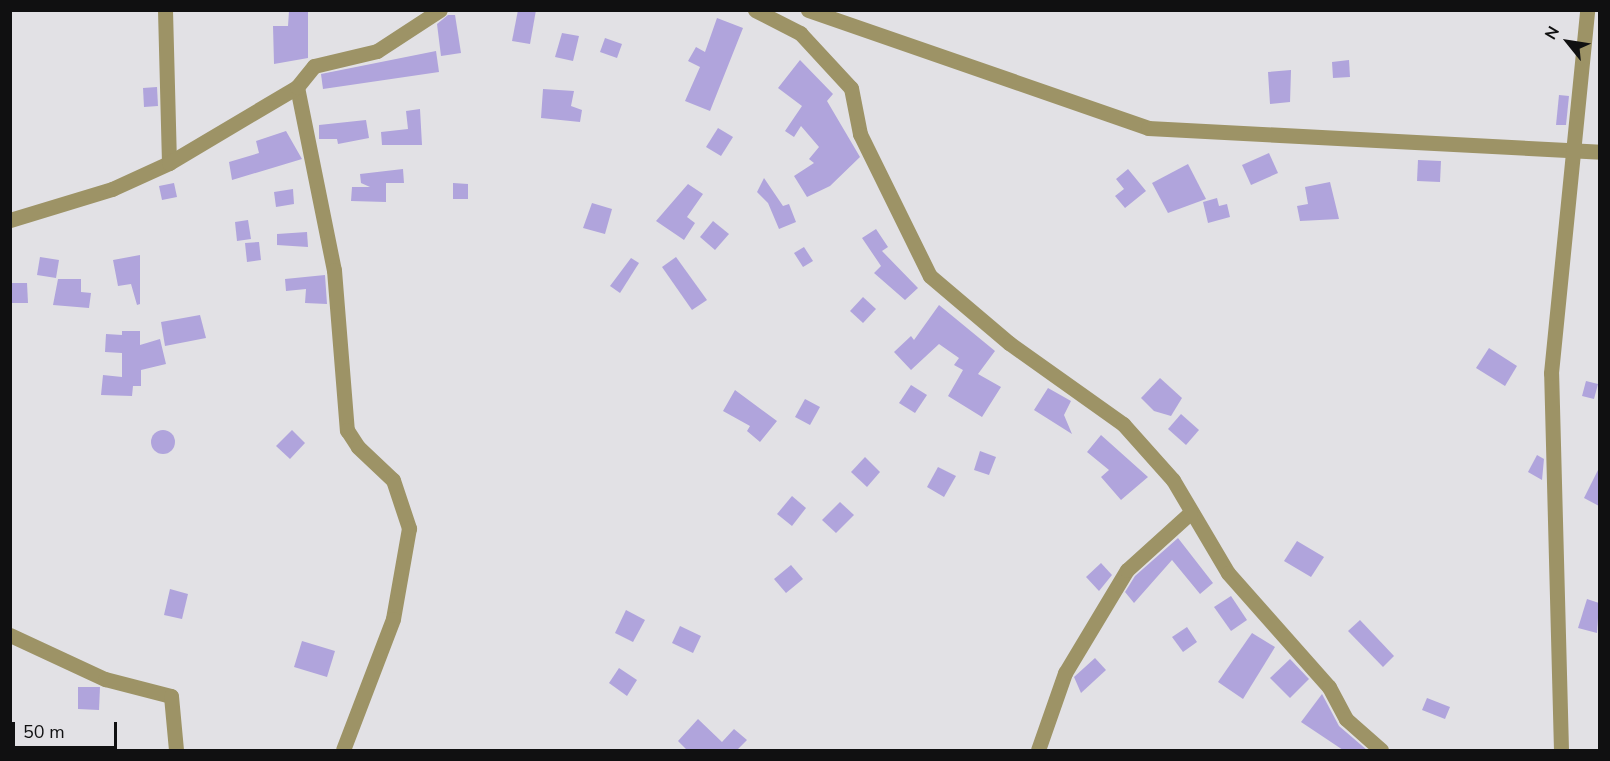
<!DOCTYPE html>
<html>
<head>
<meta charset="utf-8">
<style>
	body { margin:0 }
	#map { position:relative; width:1610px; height:761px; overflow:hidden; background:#e2e1e5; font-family:"Nunito Sans",sans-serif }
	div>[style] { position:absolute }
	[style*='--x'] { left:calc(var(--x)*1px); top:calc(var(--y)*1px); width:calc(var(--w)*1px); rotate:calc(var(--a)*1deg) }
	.building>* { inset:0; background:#b0a4dc }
	.round { border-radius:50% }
	.minor>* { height:15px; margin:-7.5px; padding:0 7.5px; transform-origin:7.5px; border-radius:7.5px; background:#9d9366 }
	span { translate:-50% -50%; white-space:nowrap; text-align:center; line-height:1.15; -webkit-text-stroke:4.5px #e2e1e5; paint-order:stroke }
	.frame { position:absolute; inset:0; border:12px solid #101011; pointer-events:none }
	.north { position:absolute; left:1538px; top:12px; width:60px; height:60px; -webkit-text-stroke:4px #e2e1e5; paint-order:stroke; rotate:300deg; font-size:16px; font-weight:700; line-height:24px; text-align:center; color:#101011 }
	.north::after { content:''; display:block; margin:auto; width:21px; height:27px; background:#101011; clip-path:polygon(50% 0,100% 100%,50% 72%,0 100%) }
	.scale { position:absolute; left:12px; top:722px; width:105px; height:27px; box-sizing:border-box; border:3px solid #101011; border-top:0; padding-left:8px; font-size:18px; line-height:21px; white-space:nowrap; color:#101011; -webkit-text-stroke:4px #e2e1e5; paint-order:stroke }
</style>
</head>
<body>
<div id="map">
	<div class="building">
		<i style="clip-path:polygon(518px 10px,536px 10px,530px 44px,512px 41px)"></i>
		<i style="clip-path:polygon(289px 11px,308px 12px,308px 58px,274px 64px,273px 26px,288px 26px)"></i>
		<i style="clip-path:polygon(448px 15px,455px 15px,461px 53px,441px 56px,437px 24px)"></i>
		<i style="clip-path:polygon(717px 18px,743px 28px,710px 111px,685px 101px,700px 67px,688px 61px,696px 47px,705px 52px)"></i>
		<i style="clip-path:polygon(562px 33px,579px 36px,573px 61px,555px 57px)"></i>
		<i style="clip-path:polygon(605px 38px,622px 44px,617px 58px,600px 52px)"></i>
		<i style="clip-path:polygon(436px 51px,439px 72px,323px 89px,321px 74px)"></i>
		<i style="clip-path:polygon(800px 60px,833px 94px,827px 101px,860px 157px,830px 186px,807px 197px,794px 176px,814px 163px,809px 159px,819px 147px,801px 126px,794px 137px,785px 131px,802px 106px,778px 88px)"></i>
		<i style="clip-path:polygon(1349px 60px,1350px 77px,1333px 78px,1332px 62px)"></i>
		<i style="clip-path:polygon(1291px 70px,1290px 102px,1270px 104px,1268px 72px)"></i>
		<i style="clip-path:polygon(157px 87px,158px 106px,144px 107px,143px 88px)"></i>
		<i style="clip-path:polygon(543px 89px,574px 91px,571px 106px,582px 110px,580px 122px,541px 118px)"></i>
		<i style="clip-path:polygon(1559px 95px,1569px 96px,1566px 125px,1556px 125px)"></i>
		<i style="clip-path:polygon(420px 109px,422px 145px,382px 145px,381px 132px,408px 129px,406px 111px)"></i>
		<i style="clip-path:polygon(366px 120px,369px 138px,338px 144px,337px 139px,319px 139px,319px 125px)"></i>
		<i style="clip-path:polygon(718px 128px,733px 137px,721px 156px,706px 147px)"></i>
		<i style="clip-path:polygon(286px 131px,302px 159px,232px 180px,229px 162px,259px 153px,256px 141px)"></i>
		<i style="clip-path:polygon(1269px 153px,1278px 173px,1251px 185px,1242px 165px)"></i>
		<i style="clip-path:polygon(1418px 160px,1441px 161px,1440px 182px,1417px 181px)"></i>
		<i style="clip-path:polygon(1188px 164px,1206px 199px,1168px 213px,1152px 183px)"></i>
		<i style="clip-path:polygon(403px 169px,404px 183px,386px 183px,386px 202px,351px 201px,352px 187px,370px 187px,361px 183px,360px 174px)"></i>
		<i style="clip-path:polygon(1128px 169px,1146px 191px,1125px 208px,1115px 196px,1124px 189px,1116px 179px)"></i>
		<i style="clip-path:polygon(764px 178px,783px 206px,789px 204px,796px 222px,779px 229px,768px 203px,757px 192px)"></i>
		<i style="clip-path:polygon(1330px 182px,1339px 219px,1300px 221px,1297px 206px,1308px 204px,1305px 187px)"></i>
		<i style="clip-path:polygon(174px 183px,177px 197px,162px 200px,159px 186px)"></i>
		<i style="clip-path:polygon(453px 183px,468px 184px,468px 199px,453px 199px)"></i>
		<i style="clip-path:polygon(688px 184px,703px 194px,687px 217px,695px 223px,684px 240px,656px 221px)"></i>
		<i style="clip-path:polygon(293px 189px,294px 204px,276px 207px,274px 192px)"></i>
		<i style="clip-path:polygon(1217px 198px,1219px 206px,1227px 204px,1230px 217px,1208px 223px,1203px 202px)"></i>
		<i style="clip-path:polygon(592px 203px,612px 209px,605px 234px,583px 228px)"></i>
		<i style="clip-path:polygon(248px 220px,251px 239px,237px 241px,235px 222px)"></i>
		<i style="clip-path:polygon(713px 221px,729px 234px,715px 250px,700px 237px)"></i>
		<i style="clip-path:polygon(876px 229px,888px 247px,882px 251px,918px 288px,905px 300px,874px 273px,881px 266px,862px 238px)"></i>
		<i style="clip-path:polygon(307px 232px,308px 247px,277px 245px,277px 234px)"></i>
		<i style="clip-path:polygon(259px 242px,261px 260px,247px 262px,245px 243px)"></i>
		<i style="clip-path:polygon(804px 247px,813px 261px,803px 267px,794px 253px)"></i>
		<i style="clip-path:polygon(140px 255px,140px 304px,137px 305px,131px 284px,118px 286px,113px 260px)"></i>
		<i style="clip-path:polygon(40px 257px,59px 260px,56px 278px,37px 275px)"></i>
		<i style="clip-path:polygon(676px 257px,707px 300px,692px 310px,662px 267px)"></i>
		<i style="clip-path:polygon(631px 258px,639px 263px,620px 293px,610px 286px)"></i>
		<i style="clip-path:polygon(325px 275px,327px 304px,305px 303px,306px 289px,286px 291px,285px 279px)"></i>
		<i style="clip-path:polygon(58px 279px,81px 279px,81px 292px,91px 293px,89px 308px,53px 305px)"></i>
		<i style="clip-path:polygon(10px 283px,27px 283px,28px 303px,10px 303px)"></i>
		<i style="clip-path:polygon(863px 297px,876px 309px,863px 323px,850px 311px)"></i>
		<i style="clip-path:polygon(939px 305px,995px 351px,978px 374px,1001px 387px,982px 417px,948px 396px,963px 370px,954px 365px,959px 358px,939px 344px,911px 370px,894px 352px,911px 336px,914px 340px)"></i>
		<i style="clip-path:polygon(200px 315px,206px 338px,165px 346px,161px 322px)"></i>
		<i style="clip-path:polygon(122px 331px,140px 331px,140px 345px,160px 339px,166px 364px,141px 370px,141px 386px,133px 386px,132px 396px,101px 395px,103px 375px,122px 377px,122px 353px,105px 352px,106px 334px,122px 335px)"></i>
		<i style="clip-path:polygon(1489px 348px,1517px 366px,1505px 386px,1476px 368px)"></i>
		<i style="clip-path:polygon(1160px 378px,1182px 398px,1171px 416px,1154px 411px,1141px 398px)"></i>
		<i style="clip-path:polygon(1586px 381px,1598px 384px,1594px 399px,1582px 396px)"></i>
		<i style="clip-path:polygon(911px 385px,927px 395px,915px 413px,899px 403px)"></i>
		<i style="clip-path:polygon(1048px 388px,1071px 401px,1064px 415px,1072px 434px,1034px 410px)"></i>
		<i style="clip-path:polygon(735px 390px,777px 421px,760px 442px,747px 431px,750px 426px,723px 411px)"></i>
		<i style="clip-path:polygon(805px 399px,820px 407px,810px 425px,795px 417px)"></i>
		<i style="clip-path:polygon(1181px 414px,1199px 430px,1186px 445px,1168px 429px)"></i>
		<i class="round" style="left:151px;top:430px;width:24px;height:24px"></i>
		<i style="clip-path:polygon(292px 430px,305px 443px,290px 459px,276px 446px)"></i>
		<i style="clip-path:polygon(1101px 435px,1148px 477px,1121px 500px,1101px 477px,1109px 470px,1087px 452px)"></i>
		<i style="clip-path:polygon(980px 451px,996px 457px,989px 475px,974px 470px)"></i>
		<i style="clip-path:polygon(1537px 455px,1544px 459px,1542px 480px,1528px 472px)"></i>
		<i style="clip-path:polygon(865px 457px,880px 472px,867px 487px,851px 472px)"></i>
		<i style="clip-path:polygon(938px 467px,956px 476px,944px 497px,927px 487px)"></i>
		<i style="clip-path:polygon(1599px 468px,1599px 506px,1584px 498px)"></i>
		<i style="clip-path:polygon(792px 496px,806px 508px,792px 526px,777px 514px)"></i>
		<i style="clip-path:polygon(840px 502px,854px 515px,836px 533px,822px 520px)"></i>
		<i style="clip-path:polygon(1178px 538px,1213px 583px,1200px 594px,1172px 560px,1134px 603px,1125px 592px,1135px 576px)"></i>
		<i style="clip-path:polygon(1297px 541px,1324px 557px,1311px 577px,1284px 561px)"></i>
		<i style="clip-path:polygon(1101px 563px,1112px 575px,1099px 591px,1086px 577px)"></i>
		<i style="clip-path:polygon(791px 565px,803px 579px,786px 593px,774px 579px)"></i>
		<i style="clip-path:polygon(170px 589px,188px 594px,182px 619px,164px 615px)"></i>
		<i style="clip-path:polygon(1231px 596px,1247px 620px,1231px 631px,1214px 607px)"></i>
		<i style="clip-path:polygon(1587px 599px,1599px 603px,1597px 633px,1578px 628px)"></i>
		<i style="clip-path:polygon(626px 610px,645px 620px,633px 642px,615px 633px)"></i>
		<i style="clip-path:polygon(1360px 620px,1394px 656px,1383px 667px,1348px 631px)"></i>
		<i style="clip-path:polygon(680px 626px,701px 636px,693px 653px,672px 643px)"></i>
		<i style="clip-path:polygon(1187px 627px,1197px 642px,1183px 652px,1172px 637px)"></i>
		<i style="clip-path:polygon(1252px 633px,1275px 647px,1243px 699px,1218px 682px)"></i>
		<i style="clip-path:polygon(302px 641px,335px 651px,327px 677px,294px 667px)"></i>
		<i style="clip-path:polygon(1095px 658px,1106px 670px,1081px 693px,1074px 677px)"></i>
		<i style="clip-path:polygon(1290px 659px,1309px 679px,1290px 698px,1270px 678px)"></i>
		<i style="clip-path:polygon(619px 668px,637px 680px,627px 696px,609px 683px)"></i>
		<i style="clip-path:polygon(78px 687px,100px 687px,99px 710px,78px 709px)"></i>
		<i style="clip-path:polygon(1322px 694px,1339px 726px,1367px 750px,1343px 750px,1301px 722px)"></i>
		<i style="clip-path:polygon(1427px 698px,1450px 707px,1445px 719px,1422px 710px)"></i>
		<i style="clip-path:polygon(698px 719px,722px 742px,734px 729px,747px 740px,737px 750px,687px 750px,678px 741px)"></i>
	</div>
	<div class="minor">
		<i style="--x:165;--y:10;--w:153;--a:88.5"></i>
		<i style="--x:755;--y:10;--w:51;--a:27.1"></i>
		<i style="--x:800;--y:33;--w:75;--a:47.2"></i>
		<i style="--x:851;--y:88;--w:47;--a:78.9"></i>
		<i style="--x:860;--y:134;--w:158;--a:63.8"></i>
		<i style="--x:930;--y:276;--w:104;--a:40.3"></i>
		<i style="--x:1009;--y:343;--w:140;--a:35.4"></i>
		<i style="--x:1123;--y:424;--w:75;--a:48.2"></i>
		<i style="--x:1173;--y:480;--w:108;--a:59.4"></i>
		<i style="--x:1228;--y:573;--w:152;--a:48.5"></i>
		<i style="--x:1329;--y:687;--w:36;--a:62"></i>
		<i style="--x:1346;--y:719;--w:47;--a:41.5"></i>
		<i style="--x:808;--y:10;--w:360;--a:19.1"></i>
		<i style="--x:1148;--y:128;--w:453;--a:3"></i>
		<i style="--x:297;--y:87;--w:187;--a:78.6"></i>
		<i style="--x:334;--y:270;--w:161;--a:85.4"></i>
		<i style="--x:347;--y:430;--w:20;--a:57"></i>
		<i style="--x:358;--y:447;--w:48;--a:43.3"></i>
		<i style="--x:393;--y:480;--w:51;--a:71.6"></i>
		<i style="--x:409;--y:528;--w:92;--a:100"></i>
		<i style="--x:393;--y:619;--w:140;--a:110.9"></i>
		<i style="--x:10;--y:220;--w:107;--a:-16.9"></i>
		<i style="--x:112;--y:189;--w:63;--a:-24.5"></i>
		<i style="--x:169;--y:163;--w:149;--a:-30.7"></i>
		<i style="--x:297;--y:87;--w:27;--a:-51"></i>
		<i style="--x:314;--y:66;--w:65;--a:-13.4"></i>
		<i style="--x:377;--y:51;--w:75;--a:-33.1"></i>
		<i style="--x:10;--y:635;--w:105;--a:24.9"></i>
		<i style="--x:105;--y:679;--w:68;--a:14.4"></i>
		<i style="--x:171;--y:696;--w:54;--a:84.7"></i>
		<i style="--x:1038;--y:750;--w:82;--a:-70.7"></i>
		<i style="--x:1065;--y:673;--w:120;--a:-59"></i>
		<i style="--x:1127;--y:570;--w:85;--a:-42.1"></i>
		<i style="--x:1561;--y:750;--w:377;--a:-91.5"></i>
		<i style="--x:1551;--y:373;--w:365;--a:-84.3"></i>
	</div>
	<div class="frame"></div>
	<div class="north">N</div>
	<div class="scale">50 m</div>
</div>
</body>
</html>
